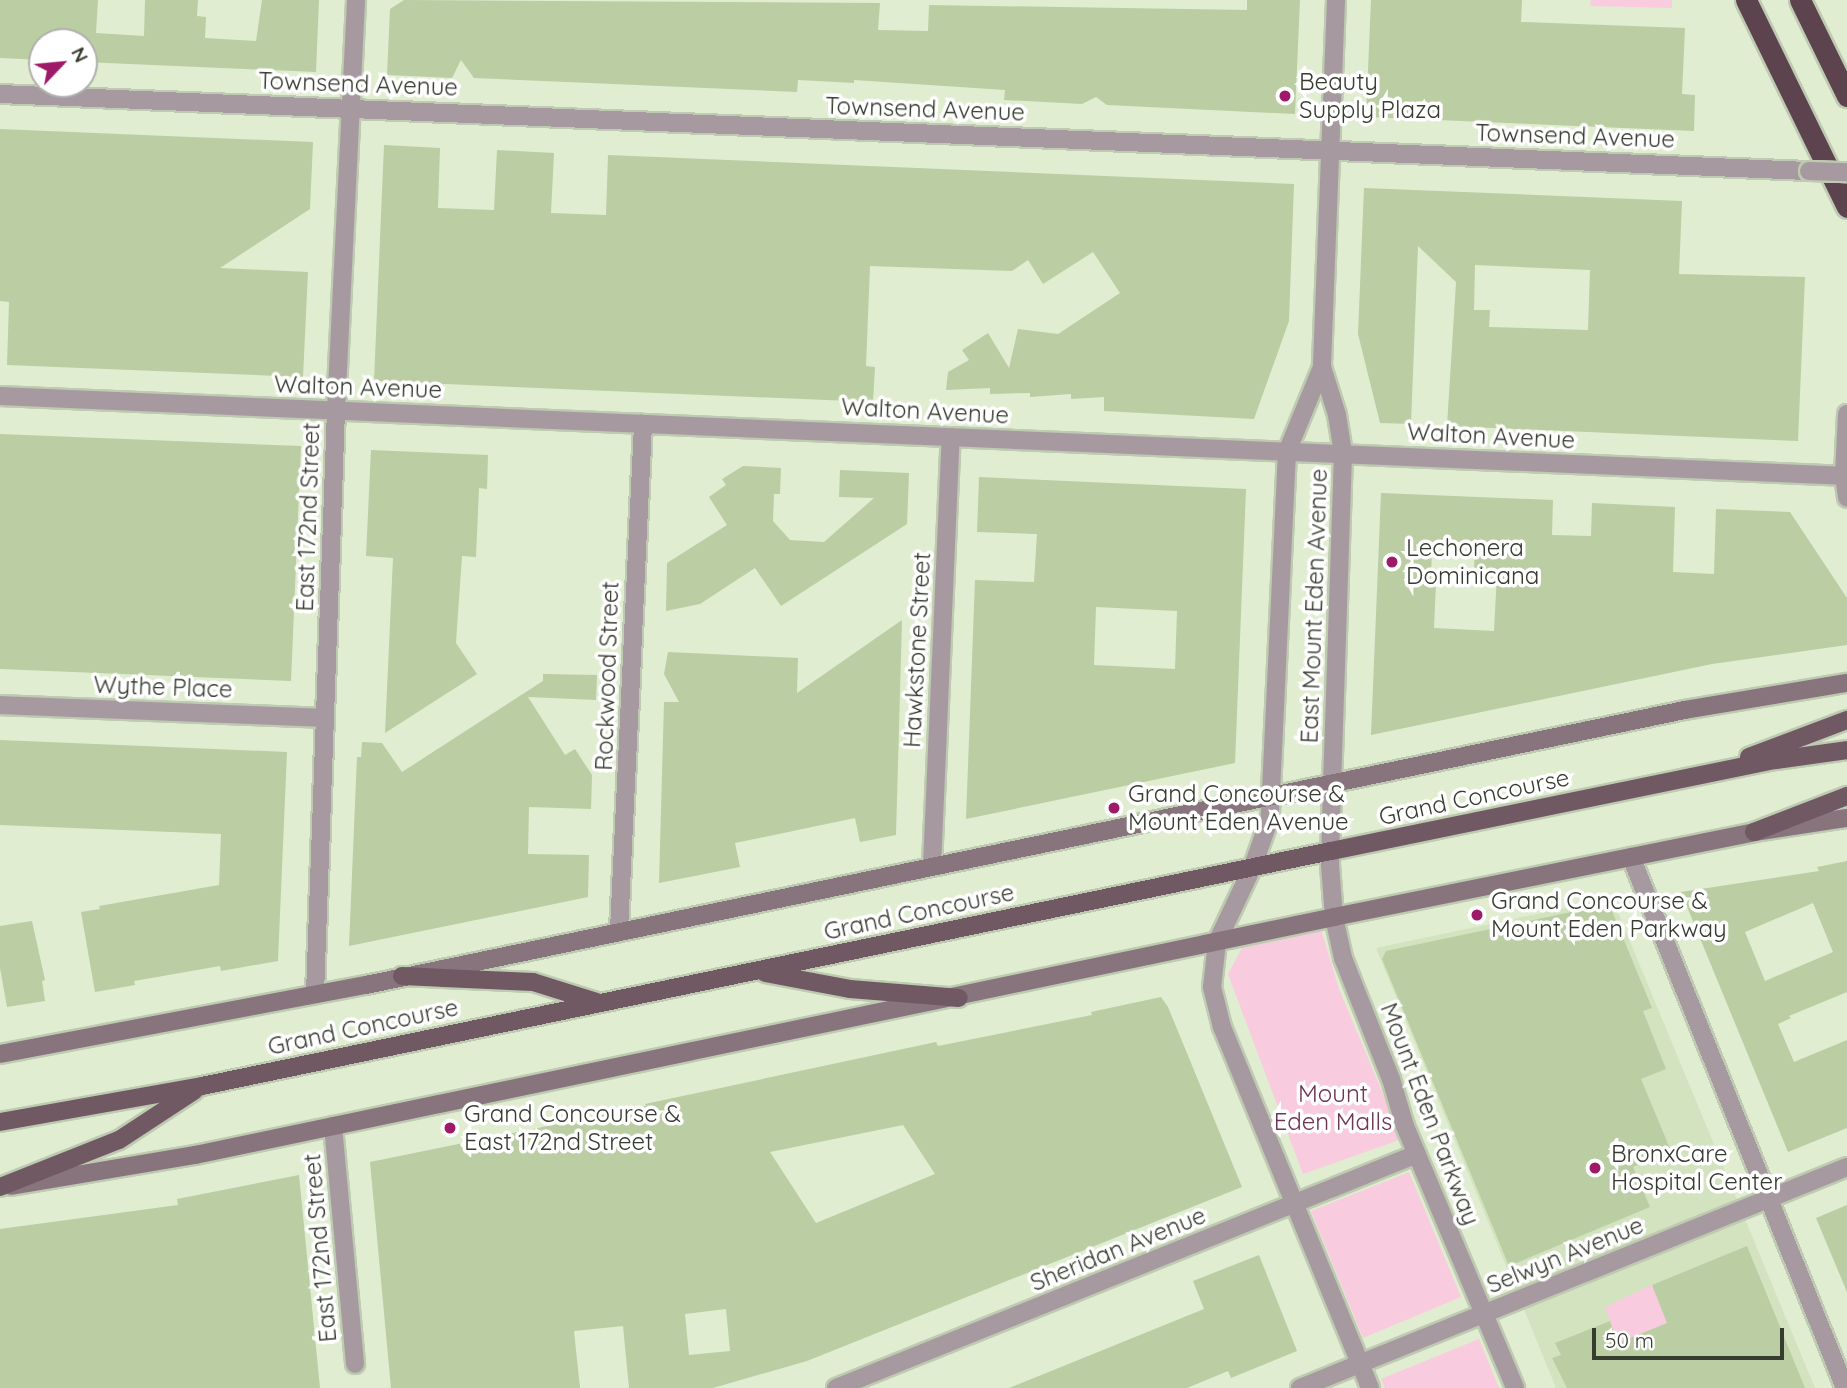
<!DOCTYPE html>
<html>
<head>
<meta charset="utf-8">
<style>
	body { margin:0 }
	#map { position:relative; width:1847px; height:1388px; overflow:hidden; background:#e0edd1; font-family:Quicksand,sans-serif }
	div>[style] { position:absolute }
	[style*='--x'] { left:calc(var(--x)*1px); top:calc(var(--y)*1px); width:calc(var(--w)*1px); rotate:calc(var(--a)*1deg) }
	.built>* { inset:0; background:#d3e3c0 }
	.green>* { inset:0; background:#f9cbdf }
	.building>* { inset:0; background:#bbcda2 }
	.roads { filter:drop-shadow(2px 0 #becab1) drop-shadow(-2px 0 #becab1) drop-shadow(0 2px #becab1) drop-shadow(0 -2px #becab1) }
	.street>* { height:18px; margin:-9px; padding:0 9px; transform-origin:9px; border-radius:9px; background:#a6999f }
	.secondary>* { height:18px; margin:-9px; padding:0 9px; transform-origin:9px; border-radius:9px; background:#87747c }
	.primary>* { height:18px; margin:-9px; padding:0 9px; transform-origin:9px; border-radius:9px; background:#705963 }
	.highway>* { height:21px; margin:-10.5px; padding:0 10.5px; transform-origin:10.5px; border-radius:10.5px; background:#5c434e }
	.bridges { filter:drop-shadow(2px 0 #becab1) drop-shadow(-2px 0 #becab1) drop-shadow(0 2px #becab1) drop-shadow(0 -2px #becab1) }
	.street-bridge>* { height:18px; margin:-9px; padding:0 9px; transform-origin:9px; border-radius:9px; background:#a6999f }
	.dots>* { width:19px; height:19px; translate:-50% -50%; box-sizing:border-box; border:4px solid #fff; border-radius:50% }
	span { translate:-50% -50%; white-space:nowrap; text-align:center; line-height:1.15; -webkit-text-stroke:7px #fff; paint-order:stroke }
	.poi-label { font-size:24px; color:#373c31 }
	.left { translate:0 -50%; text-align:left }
	.street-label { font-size:24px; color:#373c31 }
	.park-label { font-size:24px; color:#703553 }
	.north { position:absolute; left:28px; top:28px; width:70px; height:70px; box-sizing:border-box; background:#fff; border:2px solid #afb1ad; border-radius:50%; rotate:64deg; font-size:19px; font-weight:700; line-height:28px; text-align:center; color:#373c31 }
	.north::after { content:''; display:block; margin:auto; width:24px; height:32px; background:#9f1969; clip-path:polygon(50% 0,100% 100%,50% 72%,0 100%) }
	.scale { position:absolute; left:1592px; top:1328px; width:192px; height:32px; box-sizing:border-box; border:4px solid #373c31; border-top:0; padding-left:9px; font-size:21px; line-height:24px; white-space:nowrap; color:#373c31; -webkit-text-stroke:5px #fff; paint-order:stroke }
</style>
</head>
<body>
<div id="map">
	<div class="built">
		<i style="clip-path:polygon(1612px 898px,1815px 1388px,1556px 1388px,1376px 948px)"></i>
	</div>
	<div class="green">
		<i style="clip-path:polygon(1591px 0,1672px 0,1672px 8px,1590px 6px)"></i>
		<i style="clip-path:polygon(1321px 929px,1339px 989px,1402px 1139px,1303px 1174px,1228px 974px,1243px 946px)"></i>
		<i style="clip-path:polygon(1409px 1172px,1461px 1297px,1363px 1338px,1311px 1211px)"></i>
		<i style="clip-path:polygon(1652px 1285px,1667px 1323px,1618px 1343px,1605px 1307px)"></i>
		<i style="clip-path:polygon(1479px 1339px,1499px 1388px,1385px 1388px,1381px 1379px)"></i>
	</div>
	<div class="building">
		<i style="clip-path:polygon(0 0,98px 0,96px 33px,144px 36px,145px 0,198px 0,197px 16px,206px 17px,205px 38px,256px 41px,262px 0,319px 0,316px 72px,84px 62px,84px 42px,42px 42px,42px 60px,0 58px)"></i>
		<i style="clip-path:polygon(404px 0,880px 3px,878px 30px,928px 31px,929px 5px,1247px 10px,1247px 0,1300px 0,1295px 114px,1107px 105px,1096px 97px,1082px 104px,1004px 100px,1005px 90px,854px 80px,854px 83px,798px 80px,797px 92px,474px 78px,461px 60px,452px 78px,387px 75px,390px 9px)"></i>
		<i style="clip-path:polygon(1371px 0,1522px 0,1521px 22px,1685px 28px,1682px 94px,1695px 95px,1694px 131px,1366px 117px)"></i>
		<i style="clip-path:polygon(0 129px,313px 142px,310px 209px,220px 268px,308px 272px,303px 377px,7px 365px,9px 302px,0 301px)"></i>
		<i style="clip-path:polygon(384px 145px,440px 148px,438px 208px,494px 210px,497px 150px,554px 153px,551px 213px,606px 215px,608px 155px,1294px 184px,1289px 321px,1254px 419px,1104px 411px,1104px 397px,1071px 399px,1071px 394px,1030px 397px,1030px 393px,990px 394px,990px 388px,946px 390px,948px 372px,969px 360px,962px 350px,988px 333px,1009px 368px,1018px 329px,1058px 334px,1120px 293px,1093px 252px,1043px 284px,1028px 260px,1012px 271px,870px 266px,866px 366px,875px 367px,873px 402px,374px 381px)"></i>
		<i style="clip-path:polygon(evenodd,1364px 188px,1682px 201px,1679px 274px,1805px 277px,1798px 441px,1447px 426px,1456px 282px,1418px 246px,1411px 424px,1380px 423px,1358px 334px,1364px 188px,1475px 265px,1590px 270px,1588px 330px,1489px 327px,1490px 310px,1474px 310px,1475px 265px)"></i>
		<i style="clip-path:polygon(0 434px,301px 446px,291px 681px,0 669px)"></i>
		<i style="clip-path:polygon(371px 450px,488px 455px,487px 489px,479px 488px,476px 557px,462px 556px,456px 643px,477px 674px,385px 733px,393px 558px,366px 556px)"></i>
		<i style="clip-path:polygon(743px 466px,781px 468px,780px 494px,774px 494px,773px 521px,790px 540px,824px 542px,874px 498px,839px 497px,840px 470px,909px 473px,907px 524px,781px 606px,755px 568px,700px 604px,666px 611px,667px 563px,727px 525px,709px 497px,726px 485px,722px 479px)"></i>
		<i style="clip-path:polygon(evenodd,979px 477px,1246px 489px,1235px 763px,966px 819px,975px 580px,1034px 582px,1037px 534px,977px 532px,979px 477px,1096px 607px,1177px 611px,1175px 669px,1094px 665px,1096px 607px)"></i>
		<i style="clip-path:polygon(evenodd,1381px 493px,1553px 500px,1552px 535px,1591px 536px,1592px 503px,1675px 507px,1673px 572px,1714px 574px,1716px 509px,1790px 512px,1847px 598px,1847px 645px,1712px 664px,1371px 735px,1381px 493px,1432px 542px,1475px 543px,1474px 572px,1497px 573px,1494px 631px,1434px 628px,1436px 583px,1431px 583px,1432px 542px)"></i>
		<i style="clip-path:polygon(902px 620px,896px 835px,860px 842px,855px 818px,735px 843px,740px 867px,659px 883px,664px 702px,679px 702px,664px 674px,668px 652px,798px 658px,797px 693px)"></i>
		<i style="clip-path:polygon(543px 674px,597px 675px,596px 700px,528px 697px,565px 755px,575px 749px,592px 775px,591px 809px,529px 807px,528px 854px,589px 855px,588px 897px,349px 946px,357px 757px,361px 757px,362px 742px,382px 743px,402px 772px,543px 681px)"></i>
		<i style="clip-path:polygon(0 740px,287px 752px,278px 961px,221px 971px,220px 966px,134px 981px,135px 985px,95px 992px,81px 912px,100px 909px,99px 906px,219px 885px,221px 834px,0 825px)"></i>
		<i style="clip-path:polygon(evenodd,1847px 861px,1847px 992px,1789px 1016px,1791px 1018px,1778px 1024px,1794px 1062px,1847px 1040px,1847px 1128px,1788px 1152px,1681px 892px,1819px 871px,1817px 867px,1847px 861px,1813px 903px,1833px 952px,1765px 981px,1745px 932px,1813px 903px)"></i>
		<i style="clip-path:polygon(1609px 904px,1652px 1008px,1643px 1011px,1666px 1069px,1641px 1079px,1671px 1151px,1633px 1167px,1650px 1207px,1509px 1266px,1382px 959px,1386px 951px)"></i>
		<i style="clip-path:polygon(32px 921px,45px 980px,42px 981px,45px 1001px,7px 1007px,0 968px,0 926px)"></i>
		<i style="clip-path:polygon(evenodd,1161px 997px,1168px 1007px,1242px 1187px,807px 1361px,713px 1388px,629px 1388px,623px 1326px,574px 1331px,580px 1388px,391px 1388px,370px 1162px,646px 1106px,645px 1104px,936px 1042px,938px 1046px,1092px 1015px,1091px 1012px,1161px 997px,903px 1125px,935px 1174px,816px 1223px,770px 1152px,903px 1125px,1161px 997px,726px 1309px,730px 1351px,689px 1355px,685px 1314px,726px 1309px)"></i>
		<i style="clip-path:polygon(299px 1175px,320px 1388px,0 1388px,0 1229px,178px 1205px,177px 1199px)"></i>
		<i style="clip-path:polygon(1847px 1205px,1847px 1292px,1816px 1218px)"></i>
		<i style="clip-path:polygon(1747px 1246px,1805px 1388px,1567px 1388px,1552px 1358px,1561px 1355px,1555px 1343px,1610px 1321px,1618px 1343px,1667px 1323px,1652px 1285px)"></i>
		<i style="clip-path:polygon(1259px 1255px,1297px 1351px,1231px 1378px,1228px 1371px,1187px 1388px,1009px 1388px,1204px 1309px,1193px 1281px)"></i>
	</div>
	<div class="roads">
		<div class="street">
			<i style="--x:1336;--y:0;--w:367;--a:92.2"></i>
			<i style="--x:1322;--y:367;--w:50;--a:72.6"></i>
			<i style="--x:1337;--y:415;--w:39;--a:81"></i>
			<i style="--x:1343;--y:454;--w:329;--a:91.9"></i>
			<i style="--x:1332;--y:783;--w:82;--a:91.4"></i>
			<i style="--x:1330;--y:865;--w:52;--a:85.6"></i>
			<i style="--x:1334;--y:917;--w:42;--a:77.6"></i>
			<i style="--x:1343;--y:958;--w:130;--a:68.4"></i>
			<i style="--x:1391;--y:1079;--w:49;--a:73.4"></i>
			<i style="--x:1405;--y:1126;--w:284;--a:67.2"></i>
			<i style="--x:0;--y:94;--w:1811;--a:2.44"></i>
			<i style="--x:1322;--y:367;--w:92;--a:112.4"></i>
			<i style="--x:1287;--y:452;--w:366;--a:92.7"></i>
			<i style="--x:1270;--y:818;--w:51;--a:109.5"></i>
			<i style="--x:1253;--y:866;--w:84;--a:115.3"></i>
			<i style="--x:1217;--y:942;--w:45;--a:96.3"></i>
			<i style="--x:1212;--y:987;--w:41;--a:76"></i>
			<i style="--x:1222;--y:1027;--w:390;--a:67.7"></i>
			<i style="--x:0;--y:396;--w:1849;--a:2.48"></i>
			<i style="--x:1847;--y:414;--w:62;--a:92.8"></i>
			<i style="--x:1844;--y:476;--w:22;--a:82"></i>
			<i style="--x:0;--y:705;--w:324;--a:2.3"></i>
			<i style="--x:1631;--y:857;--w:573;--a:68.05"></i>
			<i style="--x:932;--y:865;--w:428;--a:-87.5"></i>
			<i style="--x:619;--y:930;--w:507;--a:-87.28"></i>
			<i style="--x:315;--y:994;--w:584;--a:-87.94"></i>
			<i style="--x:336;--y:410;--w:410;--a:-87.2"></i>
			<i style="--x:333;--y:1126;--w:239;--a:84.7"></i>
			<i style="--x:836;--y:1388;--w:626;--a:-21.94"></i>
			<i style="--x:1300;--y:1388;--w:590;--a:-22"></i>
		</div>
		<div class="secondary">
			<i style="--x:0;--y:1054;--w:372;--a:-10.7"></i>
			<i style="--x:366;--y:985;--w:1347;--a:-11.78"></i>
			<i style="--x:1685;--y:710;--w:164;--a:-9.5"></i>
			<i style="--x:11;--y:1186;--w:187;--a:-9.6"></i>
			<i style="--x:195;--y:1155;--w:1164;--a:-11.8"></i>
			<i style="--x:1334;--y:917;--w:429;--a:-11.4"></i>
			<i style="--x:1754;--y:832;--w:94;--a:-8.6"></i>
		</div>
		<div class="primary">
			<i style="--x:1749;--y:757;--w:105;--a:-20.7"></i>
			<i style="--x:1754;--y:832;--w:100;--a:-21.2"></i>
			<i style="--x:765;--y:973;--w:86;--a:10.7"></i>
			<i style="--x:850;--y:989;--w:109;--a:4.7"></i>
			<i style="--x:402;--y:976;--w:131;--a:2.6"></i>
			<i style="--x:533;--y:982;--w:67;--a:17.4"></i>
			<i style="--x:0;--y:1122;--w:205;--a:-10.1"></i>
			<i style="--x:202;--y:1086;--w:1153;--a:-11.76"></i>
			<i style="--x:1331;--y:851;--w:454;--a:-11.6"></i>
			<i style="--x:1776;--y:760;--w:72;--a:-8"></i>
			<i style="--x:0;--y:1187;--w:128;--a:-21.6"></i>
			<i style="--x:119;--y:1140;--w:90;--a:-33.2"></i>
		</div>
		<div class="highway">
			<i style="--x:1746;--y:0;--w:230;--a:64"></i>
			<i style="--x:1800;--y:0;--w:107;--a:63.9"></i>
		</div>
	</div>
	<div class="bridges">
		<div class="street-bridge">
			<i style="--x:1809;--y:171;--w:38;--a:2"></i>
		</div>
	</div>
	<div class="dots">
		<i style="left:1285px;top:96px;background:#9f1969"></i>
		<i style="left:1392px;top:562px;background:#9f1969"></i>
		<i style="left:1114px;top:808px;background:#9f1969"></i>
		<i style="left:1477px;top:915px;background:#9f1969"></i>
		<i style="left:450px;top:1128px;background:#9f1969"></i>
		<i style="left:1595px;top:1168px;background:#9f1969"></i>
	</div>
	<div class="poi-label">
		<span class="left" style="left:1299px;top:96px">Beauty<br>Supply Plaza</span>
		<span class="left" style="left:1406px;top:562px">Lechonera<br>Dominicana</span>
		<span class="left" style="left:1128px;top:808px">Grand Concourse &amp;<br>Mount Eden Avenue</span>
		<span class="left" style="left:1491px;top:915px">Grand Concourse &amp;<br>Mount Eden Parkway</span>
		<span class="left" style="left:464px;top:1128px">Grand Concourse &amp;<br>East 172nd Street</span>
		<span class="left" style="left:1611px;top:1168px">BronxCare<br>Hospital Center</span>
	</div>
	<div class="street-label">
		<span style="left:358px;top:84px;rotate:2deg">Townsend Avenue</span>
		<span style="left:925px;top:109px;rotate:2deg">Townsend Avenue</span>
		<span style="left:1575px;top:136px;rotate:2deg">Townsend Avenue</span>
		<span style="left:358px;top:387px;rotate:2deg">Walton Avenue</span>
		<span style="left:925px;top:411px;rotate:3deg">Walton Avenue</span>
		<span style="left:1491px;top:436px;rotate:3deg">Walton Avenue</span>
		<span style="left:308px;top:517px;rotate:-88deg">East 172nd Street</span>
		<span style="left:1314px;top:606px;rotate:-88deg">East Mount Eden Avenue</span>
		<span style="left:917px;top:650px;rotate:-87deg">Hawkstone Street</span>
		<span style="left:607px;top:676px;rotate:-88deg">Rockwood Street</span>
		<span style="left:163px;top:687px;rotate:2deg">Wythe Place</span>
		<span style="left:1474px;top:797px;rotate:-12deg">Grand Concourse</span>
		<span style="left:919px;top:912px;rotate:-12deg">Grand Concourse</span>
		<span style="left:363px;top:1027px;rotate:-12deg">Grand Concourse</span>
		<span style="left:1430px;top:1114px;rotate:69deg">Mount Eden Parkway</span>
		<span style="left:320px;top:1248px;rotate:-95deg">East 172nd Street</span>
		<span style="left:1118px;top:1249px;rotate:-22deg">Sheridan Avenue</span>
		<span style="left:1565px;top:1255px;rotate:-22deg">Selwyn Avenue</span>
	</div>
	<div class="park-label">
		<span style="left:1333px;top:1108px">Mount<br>Eden Malls</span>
	</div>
	<div class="north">N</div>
	<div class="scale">50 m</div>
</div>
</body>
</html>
